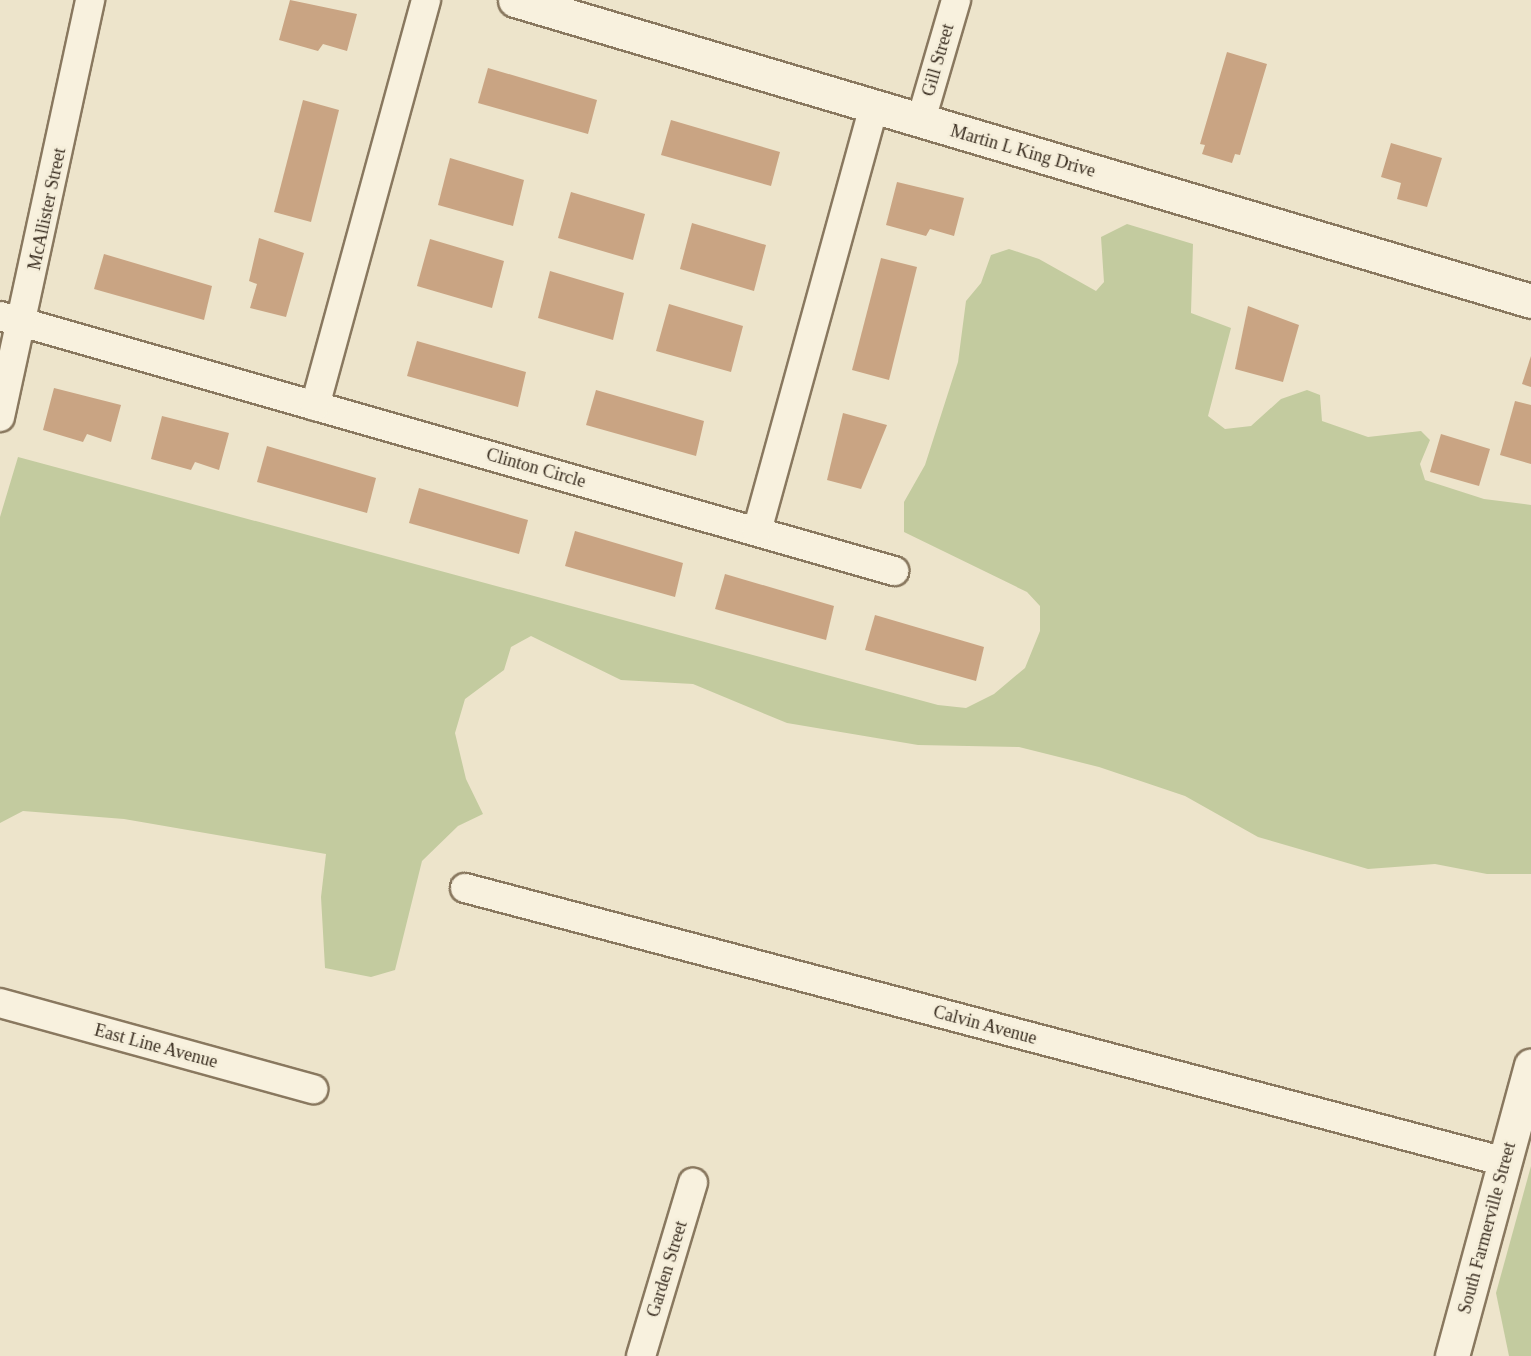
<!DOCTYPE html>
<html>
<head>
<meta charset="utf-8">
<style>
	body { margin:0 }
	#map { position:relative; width:1531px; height:1356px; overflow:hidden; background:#ede4cb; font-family:"Times New Roman",serif }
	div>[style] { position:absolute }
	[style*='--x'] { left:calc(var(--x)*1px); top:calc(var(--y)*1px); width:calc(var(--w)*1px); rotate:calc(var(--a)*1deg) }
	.green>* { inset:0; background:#c3cb9f }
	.building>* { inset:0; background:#c9a483 }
	.roads { filter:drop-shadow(2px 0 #89785f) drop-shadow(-2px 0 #89785f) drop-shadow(0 2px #89785f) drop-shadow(0 -2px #89785f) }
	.minor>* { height:28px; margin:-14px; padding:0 14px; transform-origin:14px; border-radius:14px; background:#f8f1de }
	.secondary>* { height:33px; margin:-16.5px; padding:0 16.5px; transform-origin:16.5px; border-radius:16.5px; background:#f8f1de }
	span { translate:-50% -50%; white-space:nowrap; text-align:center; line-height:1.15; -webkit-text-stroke:5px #f5eeda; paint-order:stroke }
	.street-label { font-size:18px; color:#3b2f22 }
</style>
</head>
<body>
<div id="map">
	<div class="green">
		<i style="clip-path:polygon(1127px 224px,1193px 244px,1191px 313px,1231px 328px,1208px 416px,1225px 429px,1251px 426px,1281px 399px,1307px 390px,1320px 395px,1322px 421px,1368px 437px,1421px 431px,1430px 440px,1420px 464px,1425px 480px,1484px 499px,1531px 505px,1531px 874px,1487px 874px,1435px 864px,1368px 869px,1258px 837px,1185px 796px,1099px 767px,1019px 747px,918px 745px,787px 723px,693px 684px,621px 680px,531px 636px,511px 647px,504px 670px,465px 699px,455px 733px,466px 779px,483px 814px,458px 826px,422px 861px,395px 970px,371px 977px,325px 968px,321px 897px,326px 854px,124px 819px,23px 811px,0 823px,0 517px,18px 457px,938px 705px,966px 708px,994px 694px,1025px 668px,1040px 631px,1040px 606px,1027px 592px,904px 532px,904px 502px,925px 465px,958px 362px,966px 301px,981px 283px,991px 255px,1009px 249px,1039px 259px,1096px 291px,1104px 282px,1101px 237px)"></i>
		<i style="clip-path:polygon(1531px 1166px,1531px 1356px,1509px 1356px,1496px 1293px)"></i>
	</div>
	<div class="building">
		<i style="clip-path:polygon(290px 0,357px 14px,347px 51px,323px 44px,318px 51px,279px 40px)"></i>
		<i style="clip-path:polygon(1227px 52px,1267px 64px,1240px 155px,1235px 154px,1232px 163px,1202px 154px,1205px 145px,1200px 144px)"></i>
		<i style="clip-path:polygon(488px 68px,597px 100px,588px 134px,478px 103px)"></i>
		<i style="clip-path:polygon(303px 100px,339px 110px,311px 222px,274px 212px)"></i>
		<i style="clip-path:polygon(671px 120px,780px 152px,771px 186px,661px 155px)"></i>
		<i style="clip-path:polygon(1391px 143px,1442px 158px,1427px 207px,1397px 199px,1401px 183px,1381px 177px)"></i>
		<i style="clip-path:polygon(450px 158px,524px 180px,513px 226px,438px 205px)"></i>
		<i style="clip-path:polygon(897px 182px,964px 198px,954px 236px,930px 229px,926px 236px,886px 225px)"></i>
		<i style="clip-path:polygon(571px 192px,645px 214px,633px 260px,558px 238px)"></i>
		<i style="clip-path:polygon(692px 223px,766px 245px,754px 291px,680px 269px)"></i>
		<i style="clip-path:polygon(259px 238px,304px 253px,286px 317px,250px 308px,257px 284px,249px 281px)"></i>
		<i style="clip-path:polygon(430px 239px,504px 261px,492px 308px,417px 286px)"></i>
		<i style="clip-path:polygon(104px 254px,212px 286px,204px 320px,94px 289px)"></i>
		<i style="clip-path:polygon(881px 258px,917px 267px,889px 380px,852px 370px)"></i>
		<i style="clip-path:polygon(550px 271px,624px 293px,613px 340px,538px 318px)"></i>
		<i style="clip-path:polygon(669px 304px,743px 326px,731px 372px,656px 351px)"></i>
		<i style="clip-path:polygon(1248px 306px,1299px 325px,1283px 382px,1235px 369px)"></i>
		<i style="clip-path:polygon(417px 341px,526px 372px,518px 407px,407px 376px)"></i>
		<i style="clip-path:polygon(1531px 356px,1531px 387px,1522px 384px)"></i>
		<i style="clip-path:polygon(54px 388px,121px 405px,111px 442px,87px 434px,83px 442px,43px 430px)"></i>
		<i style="clip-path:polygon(596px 390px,704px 421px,696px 456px,586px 425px)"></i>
		<i style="clip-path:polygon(1515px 401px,1531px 405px,1531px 464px,1500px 455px)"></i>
		<i style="clip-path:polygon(843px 413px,887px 425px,861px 489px,827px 480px)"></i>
		<i style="clip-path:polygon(162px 416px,229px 433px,219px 470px,195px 462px,191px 470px,151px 459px)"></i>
		<i style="clip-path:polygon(1441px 434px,1490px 449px,1479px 486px,1430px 472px)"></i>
		<i style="clip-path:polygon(267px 446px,376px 478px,367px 513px,257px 482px)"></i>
		<i style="clip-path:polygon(419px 488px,528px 520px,519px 554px,409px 523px)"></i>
		<i style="clip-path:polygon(575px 531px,683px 563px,675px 597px,565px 566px)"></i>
		<i style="clip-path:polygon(725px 574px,834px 606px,826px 640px,715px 609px)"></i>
		<i style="clip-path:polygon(875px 615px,984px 647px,976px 681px,865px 650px)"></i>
	</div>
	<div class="roads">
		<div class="minor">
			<i style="--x:921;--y:120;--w:125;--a:-73.7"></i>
			<i style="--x:0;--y:316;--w:930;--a:15.92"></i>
			<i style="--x:315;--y:406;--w:421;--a:-74.7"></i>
			<i style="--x:0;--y:417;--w:427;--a:-77.8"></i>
			<i style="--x:757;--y:531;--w:440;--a:-74.6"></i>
			<i style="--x:465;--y:888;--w:1076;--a:14.75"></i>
			<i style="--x:0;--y:1003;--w:325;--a:15.4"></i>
			<i style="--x:641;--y:1356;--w:181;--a:-73.3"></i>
		</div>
		<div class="secondary">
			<i style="--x:515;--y:0;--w:1060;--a:16.5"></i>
			<i style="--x:1452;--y:1356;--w:301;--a:-74.8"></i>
		</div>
	</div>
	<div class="street-label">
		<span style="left:938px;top:60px;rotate:-74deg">Gill Street</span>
		<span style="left:1023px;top:151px;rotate:16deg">Martin L King Drive</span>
		<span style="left:47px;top:209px;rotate:-78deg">McAllister Street</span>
		<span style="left:536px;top:468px;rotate:16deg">Clinton Circle</span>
		<span style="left:985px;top:1025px;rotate:15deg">Calvin Avenue</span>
		<span style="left:156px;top:1046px;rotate:15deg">East Line Avenue</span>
		<span style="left:1487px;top:1228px;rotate:-75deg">South Farmerville Street</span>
		<span style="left:667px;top:1269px;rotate:-73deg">Garden Street</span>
	</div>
</div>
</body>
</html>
